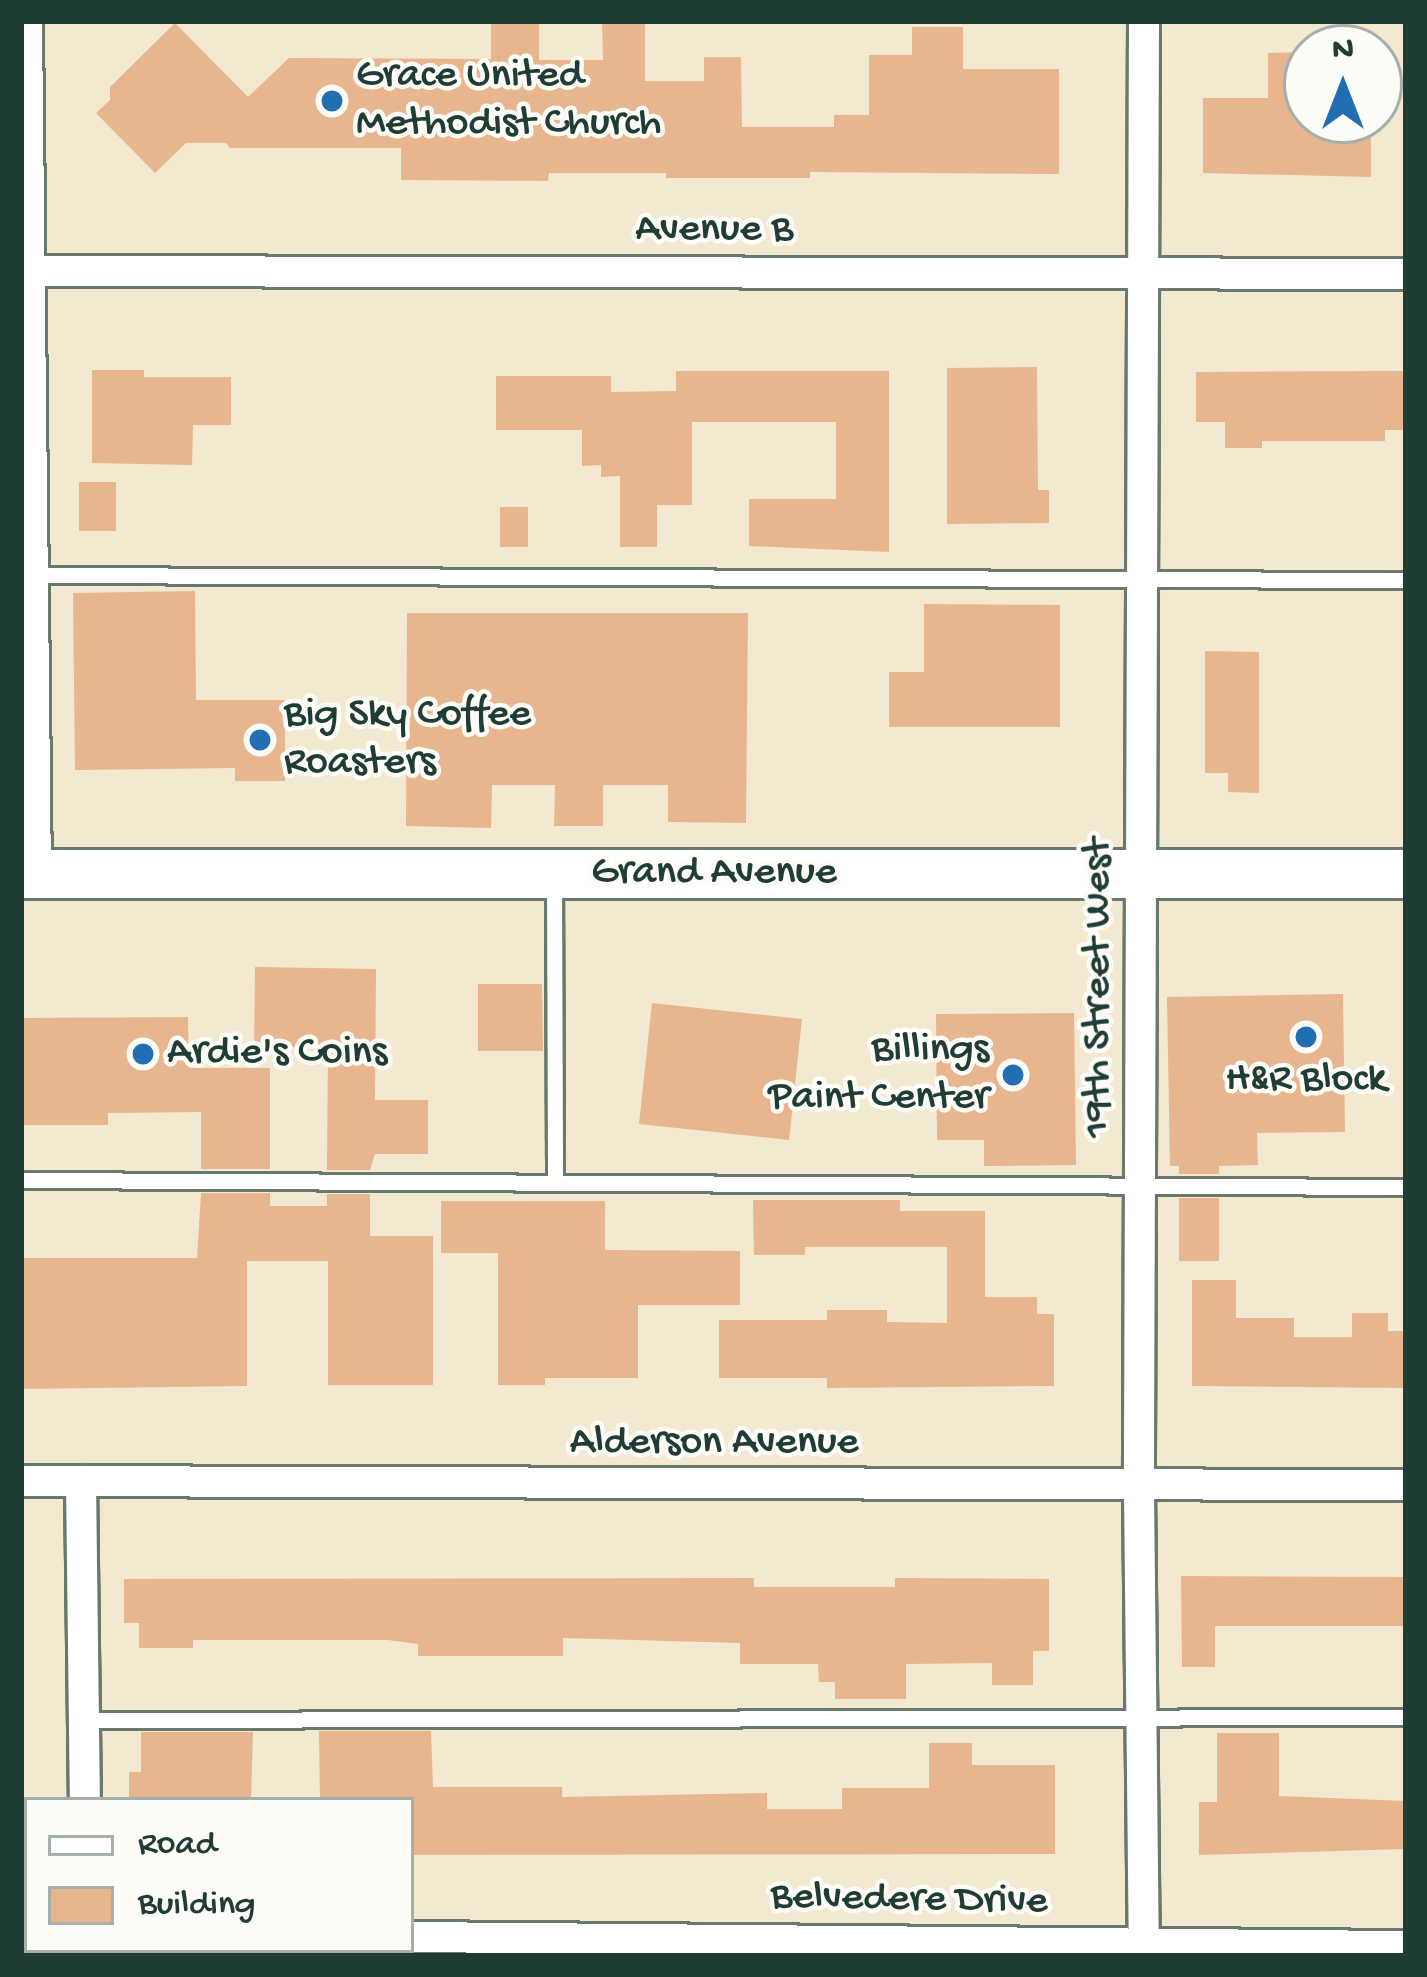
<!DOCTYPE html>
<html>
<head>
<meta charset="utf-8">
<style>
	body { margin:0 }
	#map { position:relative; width:1427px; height:1977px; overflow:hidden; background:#f3e8d0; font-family:"Gochi Hand",sans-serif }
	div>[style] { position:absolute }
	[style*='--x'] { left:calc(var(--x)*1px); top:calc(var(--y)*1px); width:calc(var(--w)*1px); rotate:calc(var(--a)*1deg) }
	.building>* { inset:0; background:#e7b68f }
	.roads { filter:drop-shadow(3px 0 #69796b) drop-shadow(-3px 0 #69796b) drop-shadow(0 3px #69796b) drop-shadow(0 -3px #69796b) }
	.service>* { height:15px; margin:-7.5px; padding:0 7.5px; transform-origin:7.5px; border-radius:7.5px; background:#fff }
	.minor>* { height:30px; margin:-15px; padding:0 15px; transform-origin:15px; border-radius:15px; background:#fff }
	.primary>* { height:48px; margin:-24px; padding:0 24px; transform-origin:24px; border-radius:24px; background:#fff }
	.dots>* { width:33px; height:33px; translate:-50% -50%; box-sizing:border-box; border:6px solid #fdfcf7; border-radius:50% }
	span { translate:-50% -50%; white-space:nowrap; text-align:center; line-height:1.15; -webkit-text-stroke:9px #fdfcf7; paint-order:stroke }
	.poi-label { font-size:42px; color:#1f3d34 }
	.left { translate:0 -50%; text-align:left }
	.right { translate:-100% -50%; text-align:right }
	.street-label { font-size:42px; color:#1f3d34 }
	.frame { position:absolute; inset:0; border:24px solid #1f3d34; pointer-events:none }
	.legend { position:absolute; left:24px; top:1797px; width:390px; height:156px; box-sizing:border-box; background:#fdfcf7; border:3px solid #a4b0a9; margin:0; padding:15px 21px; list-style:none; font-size:36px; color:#1f3d34 }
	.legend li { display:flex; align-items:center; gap:24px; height:60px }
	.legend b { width:60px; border:3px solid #a4b0a9 }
	.north { position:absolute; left:1283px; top:24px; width:120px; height:120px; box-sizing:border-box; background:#fdfcf7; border:3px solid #a4b0a9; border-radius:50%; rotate:0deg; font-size:33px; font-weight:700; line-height:48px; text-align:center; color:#1f3d34 }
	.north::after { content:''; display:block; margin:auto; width:42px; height:54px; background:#1f6fb2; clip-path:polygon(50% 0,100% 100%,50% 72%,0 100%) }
</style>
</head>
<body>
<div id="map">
	<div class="building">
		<i style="clip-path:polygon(491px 21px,539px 21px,539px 60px,603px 60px,602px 21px,645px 21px,645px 81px,704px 81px,704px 57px,741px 57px,742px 127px,834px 127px,834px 115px,869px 115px,869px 55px,912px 55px,912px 27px,963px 27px,963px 69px,1059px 69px,1059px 174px,810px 172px,810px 178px,666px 178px,666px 173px,549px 173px,548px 181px,401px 180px,401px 148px,230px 148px,226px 143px,186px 143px,155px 173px,96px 113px,110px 100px,110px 87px,175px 23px,248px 97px,289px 58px,491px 59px)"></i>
		<i style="clip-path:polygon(1305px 52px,1305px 120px,1371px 120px,1371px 177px,1203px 173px,1203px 98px,1268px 98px,1268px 53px)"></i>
		<i style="clip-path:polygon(1037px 367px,1038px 490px,1049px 490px,1049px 523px,947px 524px,947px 368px)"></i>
		<i style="clip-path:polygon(92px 370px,144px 370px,144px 377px,231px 377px,231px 425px,193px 425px,192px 465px,92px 463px)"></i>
		<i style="clip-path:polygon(676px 371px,889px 371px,889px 552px,749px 546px,749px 499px,836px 499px,836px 422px,692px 422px,692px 505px,657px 505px,657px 547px,620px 547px,620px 476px,601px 477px,601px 465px,582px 466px,582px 430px,496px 430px,496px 376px,611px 376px,611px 392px,676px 391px)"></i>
		<i style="clip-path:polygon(1374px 371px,1406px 371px,1406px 430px,1385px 430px,1385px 441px,1262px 441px,1262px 448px,1225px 448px,1225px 422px,1196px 422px,1196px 372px)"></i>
		<i style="clip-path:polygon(79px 482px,116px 482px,116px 531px,79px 531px)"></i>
		<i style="clip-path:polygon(500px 507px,528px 507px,528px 547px,500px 547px)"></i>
		<i style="clip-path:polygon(195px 591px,196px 700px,285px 700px,285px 781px,235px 781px,235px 768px,75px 770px,73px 593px)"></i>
		<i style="clip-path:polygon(924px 604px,1060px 605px,1060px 727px,889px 727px,889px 672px,924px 672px)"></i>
		<i style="clip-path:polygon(407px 613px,748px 613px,746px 823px,668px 822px,668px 785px,603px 785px,603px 826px,554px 826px,555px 785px,492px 785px,491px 828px,406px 826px)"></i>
		<i style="clip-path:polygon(1205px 651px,1259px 652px,1259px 793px,1228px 792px,1228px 773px,1205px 773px)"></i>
		<i style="clip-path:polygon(255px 967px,376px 969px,375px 1100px,428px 1100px,428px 1154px,375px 1154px,370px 1170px,327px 1170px,328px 1047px,254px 1047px)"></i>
		<i style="clip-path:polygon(478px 984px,542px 984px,543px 1051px,478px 1051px)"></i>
		<i style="clip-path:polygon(1343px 994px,1345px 1132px,1257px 1133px,1258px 1165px,1219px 1166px,1219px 1174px,1179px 1174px,1179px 1166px,1170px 1166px,1167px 997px)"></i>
		<i style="clip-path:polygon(652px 1003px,802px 1019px,789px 1140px,639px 1124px)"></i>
		<i style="clip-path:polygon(1074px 1013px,1076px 1165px,984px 1166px,984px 1140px,937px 1140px,936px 1014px)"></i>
		<i style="clip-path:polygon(188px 1017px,189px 1068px,270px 1068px,270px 1169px,201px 1169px,201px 1112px,108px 1113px,108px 1125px,21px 1125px,21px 1018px)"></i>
		<i style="clip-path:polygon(201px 1193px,270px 1193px,270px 1206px,327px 1206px,327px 1194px,370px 1194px,370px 1236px,433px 1236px,433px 1385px,328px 1385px,328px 1261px,247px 1261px,247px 1386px,21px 1389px,21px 1258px,197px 1258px)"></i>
		<i style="clip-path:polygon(1179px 1198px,1219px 1198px,1219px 1261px,1179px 1261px)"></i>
		<i style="clip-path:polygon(753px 1200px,900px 1200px,900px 1211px,985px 1211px,985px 1297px,1037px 1297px,1037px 1314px,1054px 1314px,1054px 1386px,827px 1388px,827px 1378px,719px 1378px,719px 1320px,827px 1320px,827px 1310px,887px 1310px,887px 1322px,947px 1323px,947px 1247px,805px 1247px,805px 1255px,754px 1255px)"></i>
		<i style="clip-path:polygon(441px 1201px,605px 1201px,605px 1250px,740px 1251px,740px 1305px,638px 1305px,638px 1378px,545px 1378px,545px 1385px,498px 1385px,498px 1253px,441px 1253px)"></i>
		<i style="clip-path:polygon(1192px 1280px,1236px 1280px,1236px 1318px,1294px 1318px,1294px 1337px,1352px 1337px,1352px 1313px,1388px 1313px,1388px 1331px,1406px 1331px,1406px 1388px,1192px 1386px)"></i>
		<i style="clip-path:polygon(1181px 1576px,1406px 1577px,1406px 1626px,1215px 1626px,1215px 1667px,1182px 1667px)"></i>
		<i style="clip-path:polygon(754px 1578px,754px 1587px,895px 1587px,895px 1578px,1049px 1579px,1049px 1651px,1033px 1651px,1033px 1685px,992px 1685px,992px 1663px,906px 1664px,906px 1699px,835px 1699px,835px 1682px,819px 1682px,818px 1664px,740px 1664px,740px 1643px,563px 1638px,563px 1656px,418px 1656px,418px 1644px,388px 1640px,193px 1640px,193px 1648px,139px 1648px,139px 1623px,124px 1623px,124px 1579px)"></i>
		<i style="clip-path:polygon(319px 1731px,431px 1731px,433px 1787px,562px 1787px,562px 1797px,767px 1793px,767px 1809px,842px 1809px,842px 1788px,929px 1788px,929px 1743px,972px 1743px,972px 1765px,1055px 1765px,1055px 1854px,411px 1855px,411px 1800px,320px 1800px)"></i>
		<i style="clip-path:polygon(141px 1732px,253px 1732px,251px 1800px,129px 1800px,129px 1772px,141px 1772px)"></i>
		<i style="clip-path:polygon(1217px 1733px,1279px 1733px,1279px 1796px,1406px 1801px,1406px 1849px,1199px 1855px,1199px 1802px,1217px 1802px)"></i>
	</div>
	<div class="roads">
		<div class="service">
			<i style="--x:30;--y:575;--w:1376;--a:0.21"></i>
			<i style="--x:554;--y:877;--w:305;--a:89.8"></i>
			<i style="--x:21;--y:1180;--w:1385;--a:0.29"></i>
			<i style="--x:84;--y:1720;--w:1322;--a:-0.13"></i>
			<i style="--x:21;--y:1884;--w:6;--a:0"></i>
		</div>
		<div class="minor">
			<i style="--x:27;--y:21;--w:853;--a:89.4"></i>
			<i style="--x:1144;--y:21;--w:1468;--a:90.2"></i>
			<i style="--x:1139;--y:1489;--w:467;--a:89.4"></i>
			<i style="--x:21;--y:271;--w:1385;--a:0.12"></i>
			<i style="--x:21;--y:1481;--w:1385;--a:0.17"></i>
			<i style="--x:81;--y:1481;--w:319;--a:89.3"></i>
			<i style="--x:411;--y:1937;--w:995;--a:0.52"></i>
			<i style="--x:42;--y:1956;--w:13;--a:-29"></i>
		</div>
		<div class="primary">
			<i style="--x:21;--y:874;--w:1385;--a:0"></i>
		</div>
	</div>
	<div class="dots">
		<i style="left:332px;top:101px;background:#1f6fb2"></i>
		<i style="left:260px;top:740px;background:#1f6fb2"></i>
		<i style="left:1306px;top:1037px;background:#1f6fb2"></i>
		<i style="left:143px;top:1054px;background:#1f6fb2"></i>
		<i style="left:1013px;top:1075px;background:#1f6fb2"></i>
	</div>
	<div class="poi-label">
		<span class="left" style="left:356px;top:101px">Grace United<br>Methodist Church</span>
		<span class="left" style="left:284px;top:740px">Big Sky Coffee<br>Roasters</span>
		<span class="right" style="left:989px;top:1075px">Billings<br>Paint Center</span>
		<span class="left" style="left:167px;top:1054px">Ardie's Coins</span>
		<span style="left:1306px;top:1081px">H&amp;R Block</span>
	</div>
	<div class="street-label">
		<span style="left:714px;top:231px">Avenue B</span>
		<span style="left:714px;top:874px">Grand Avenue</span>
		<span style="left:1100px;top:988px;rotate:-90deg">19th Street West</span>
		<span style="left:714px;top:1444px">Alderson Avenue</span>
		<span style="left:909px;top:1901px;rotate:1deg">Belvedere Drive</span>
	</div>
	<div class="frame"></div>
	<ul class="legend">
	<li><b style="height:15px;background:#fff"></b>Road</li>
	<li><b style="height:33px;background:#e7b68f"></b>Building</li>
	</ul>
	<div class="north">N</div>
</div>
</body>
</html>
